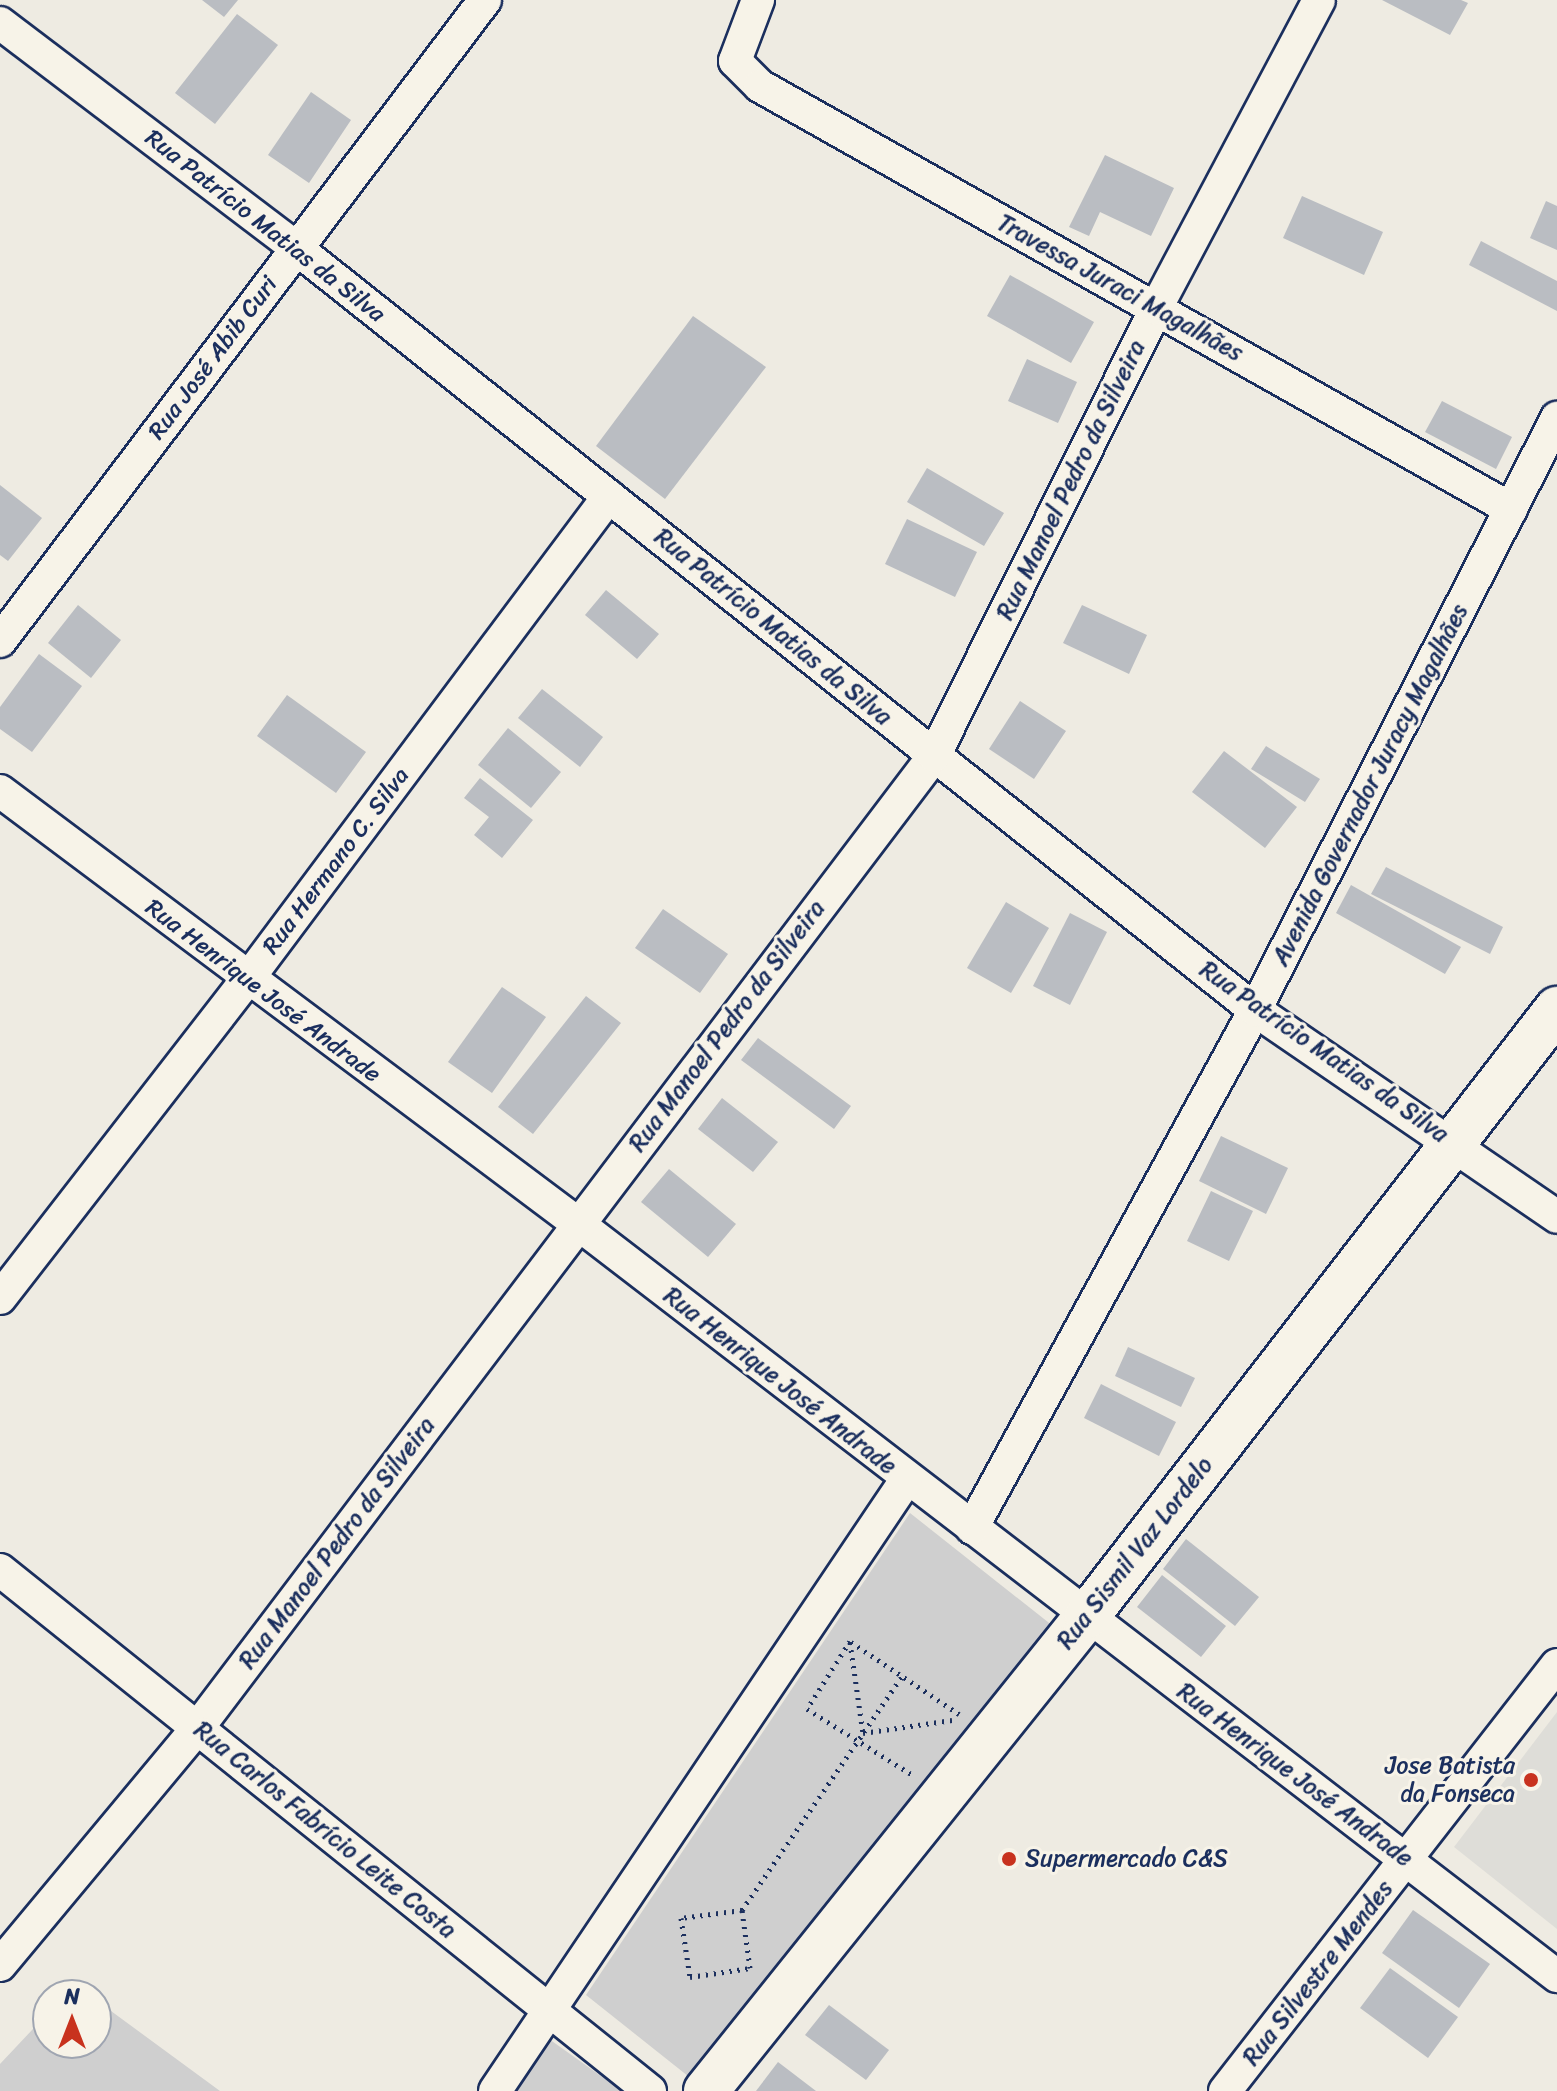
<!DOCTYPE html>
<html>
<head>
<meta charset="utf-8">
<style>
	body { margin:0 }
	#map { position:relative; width:1557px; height:2091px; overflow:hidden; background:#eeebe2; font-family:Sriracha,sans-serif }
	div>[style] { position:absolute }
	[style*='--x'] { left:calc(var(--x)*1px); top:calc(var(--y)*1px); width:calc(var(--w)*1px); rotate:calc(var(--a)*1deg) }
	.built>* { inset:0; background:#deddd8 }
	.green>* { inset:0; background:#cfcfcf }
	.building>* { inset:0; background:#babdc2 }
	.path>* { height:5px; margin-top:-2.5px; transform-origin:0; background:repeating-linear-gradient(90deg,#1b2f5e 0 2px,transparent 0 8px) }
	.roads { filter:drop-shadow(2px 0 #1b2f5e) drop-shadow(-2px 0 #1b2f5e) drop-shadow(0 2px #1b2f5e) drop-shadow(0 -2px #1b2f5e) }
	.street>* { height:32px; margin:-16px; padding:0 16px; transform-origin:16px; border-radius:16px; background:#f7f3e8 }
	.secondary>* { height:44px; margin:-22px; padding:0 22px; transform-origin:22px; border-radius:22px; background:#f7f3e8 }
	.dots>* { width:22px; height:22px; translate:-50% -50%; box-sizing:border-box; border:4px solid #f7f3e8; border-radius:50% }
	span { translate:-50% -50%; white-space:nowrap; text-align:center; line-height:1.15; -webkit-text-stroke:6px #f7f3e8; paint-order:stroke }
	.street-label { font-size:24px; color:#1b2f5e }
	.poi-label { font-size:24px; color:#1b2f5e }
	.right { translate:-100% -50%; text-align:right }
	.left { translate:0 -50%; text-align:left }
	.north { position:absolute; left:32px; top:1979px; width:80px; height:80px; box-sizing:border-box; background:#f7f3e8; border:2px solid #9fa5b1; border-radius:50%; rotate:0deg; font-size:22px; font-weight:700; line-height:32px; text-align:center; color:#1b2f5e }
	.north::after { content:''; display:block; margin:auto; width:28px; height:36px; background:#c8321e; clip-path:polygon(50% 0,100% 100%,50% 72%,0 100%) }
</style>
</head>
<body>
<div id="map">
	<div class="built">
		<i style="clip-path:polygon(1557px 1712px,1557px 1929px,1454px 1847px)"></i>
	</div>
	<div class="green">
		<i style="clip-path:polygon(910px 1513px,1058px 1630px,698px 2084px,586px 1995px)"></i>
		<i style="clip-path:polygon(96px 2000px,220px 2091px,0 2091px,0 2064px,48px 2013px,48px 2043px,96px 2043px)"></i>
		<i style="clip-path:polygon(542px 2034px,622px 2091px,503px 2091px)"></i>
	</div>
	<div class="building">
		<i style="clip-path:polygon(202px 0,238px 0,224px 17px)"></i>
		<i style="clip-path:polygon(1382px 0,1461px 0,1468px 3px,1450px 35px)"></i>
		<i style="clip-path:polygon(237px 14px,278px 45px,215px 124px,175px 93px)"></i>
		<i style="clip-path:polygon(311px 92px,351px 120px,309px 183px,268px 155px)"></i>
		<i style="clip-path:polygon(1105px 155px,1174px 188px,1151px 236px,1100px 212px,1089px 236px,1069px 227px)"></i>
		<i style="clip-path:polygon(1302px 196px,1383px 232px,1364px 275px,1283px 238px)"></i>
		<i style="clip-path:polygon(1546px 201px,1557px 206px,1557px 250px,1530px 238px)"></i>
		<i style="clip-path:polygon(1481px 241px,1557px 281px,1557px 311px,1469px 265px)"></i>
		<i style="clip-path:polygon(1010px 275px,1094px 322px,1071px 363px,987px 316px)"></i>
		<i style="clip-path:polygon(693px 316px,766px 367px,665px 499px,596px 446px)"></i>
		<i style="clip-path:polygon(1027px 359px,1077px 382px,1058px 423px,1008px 401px)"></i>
		<i style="clip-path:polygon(1442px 401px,1512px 437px,1496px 469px,1425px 432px)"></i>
		<i style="clip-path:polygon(927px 468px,1004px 513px,984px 546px,907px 502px)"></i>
		<i style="clip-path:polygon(0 485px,42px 518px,8px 561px,0 555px)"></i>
		<i style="clip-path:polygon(907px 519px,977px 552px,955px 597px,885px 564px)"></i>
		<i style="clip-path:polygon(606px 590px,659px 634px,637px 659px,585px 615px)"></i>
		<i style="clip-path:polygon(78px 605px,121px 640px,91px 678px,48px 643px)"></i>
		<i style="clip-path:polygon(1082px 605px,1147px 635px,1129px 674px,1063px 643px)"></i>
		<i style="clip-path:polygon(39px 654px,82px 686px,32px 752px,0 729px,0 707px)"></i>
		<i style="clip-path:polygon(542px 689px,603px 737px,580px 767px,518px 718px)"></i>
		<i style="clip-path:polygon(287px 695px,366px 752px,336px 793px,257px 736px)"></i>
		<i style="clip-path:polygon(1020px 701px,1066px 731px,1034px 779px,989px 749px)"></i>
		<i style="clip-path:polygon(508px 728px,561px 772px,531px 808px,478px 765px)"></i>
		<i style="clip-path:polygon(1266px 746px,1320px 779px,1305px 802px,1251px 769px)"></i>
		<i style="clip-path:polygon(1224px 751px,1297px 807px,1265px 848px,1192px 792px)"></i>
		<i style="clip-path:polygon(480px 778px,533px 820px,502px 858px,474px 835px,489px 817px,464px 798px)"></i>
		<i style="clip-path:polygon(1386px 867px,1503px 927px,1490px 954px,1371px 894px)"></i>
		<i style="clip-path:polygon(1351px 885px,1461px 947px,1445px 974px,1336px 913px)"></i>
		<i style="clip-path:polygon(1006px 902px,1049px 928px,1011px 993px,967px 968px)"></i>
		<i style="clip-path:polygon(663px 909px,728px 954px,700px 993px,635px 948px)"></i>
		<i style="clip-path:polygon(1070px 913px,1107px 932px,1070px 1005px,1033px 986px)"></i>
		<i style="clip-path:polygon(502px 987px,546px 1017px,492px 1093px,448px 1062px)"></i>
		<i style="clip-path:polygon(586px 996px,621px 1023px,533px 1134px,498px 1107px)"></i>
		<i style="clip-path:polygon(758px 1038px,851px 1106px,834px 1129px,741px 1060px)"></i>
		<i style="clip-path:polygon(722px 1098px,778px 1142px,753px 1172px,698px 1129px)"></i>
		<i style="clip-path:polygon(1221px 1136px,1288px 1168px,1266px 1214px,1199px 1181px)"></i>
		<i style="clip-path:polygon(669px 1169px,736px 1224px,708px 1257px,641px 1202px)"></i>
		<i style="clip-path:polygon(1211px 1191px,1253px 1211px,1229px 1261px,1187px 1241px)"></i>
		<i style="clip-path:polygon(1128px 1347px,1195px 1378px,1181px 1407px,1115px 1376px)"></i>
		<i style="clip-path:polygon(1101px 1384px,1176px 1422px,1159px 1456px,1084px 1418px)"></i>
		<i style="clip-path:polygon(1186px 1539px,1259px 1597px,1235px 1626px,1163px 1569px)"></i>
		<i style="clip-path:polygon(1162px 1575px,1226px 1626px,1201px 1657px,1137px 1607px)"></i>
		<i style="clip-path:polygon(1413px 1910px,1490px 1964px,1459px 2008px,1382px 1953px)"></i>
		<i style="clip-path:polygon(1390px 1968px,1458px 2017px,1428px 2058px,1360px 2008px)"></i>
		<i style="clip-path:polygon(829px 2005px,889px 2050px,866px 2080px,805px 2035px)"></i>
		<i style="clip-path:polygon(778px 2062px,816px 2091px,756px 2091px)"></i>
	</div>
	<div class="path">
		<i style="--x:850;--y:1641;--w:80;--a:122.3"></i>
		<i style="--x:807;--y:1709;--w:123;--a:32"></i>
		<i style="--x:850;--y:1642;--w:92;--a:81.9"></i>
		<i style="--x:863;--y:1733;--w:90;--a:-8.3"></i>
		<i style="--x:851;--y:1642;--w:130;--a:33.7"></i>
		<i style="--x:742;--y:1910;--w:62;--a:172.5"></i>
		<i style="--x:681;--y:1918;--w:60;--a:81.3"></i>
		<i style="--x:690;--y:1977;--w:61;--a:-8.5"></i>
		<i style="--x:750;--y:1968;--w:59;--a:-97.9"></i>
		<i style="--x:742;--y:1910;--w:283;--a:-55.6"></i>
	</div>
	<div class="roads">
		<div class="street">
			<i style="--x:758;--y:0;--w:65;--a:110.7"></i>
			<i style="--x:735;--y:61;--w:35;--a:45"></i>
			<i style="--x:760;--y:86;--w:862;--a:29.39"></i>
			<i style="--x:0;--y:23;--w:372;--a:37.2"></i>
			<i style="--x:296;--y:248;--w:1225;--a:38.47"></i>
			<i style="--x:1255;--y:1010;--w:366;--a:34.4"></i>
			<i style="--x:0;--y:641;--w:804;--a:-52.89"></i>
			<i style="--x:0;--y:791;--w:721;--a:36.82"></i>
			<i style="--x:577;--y:1223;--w:1236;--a:37.54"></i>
			<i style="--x:0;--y:1298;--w:403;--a:-52.2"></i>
			<i style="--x:247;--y:980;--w:604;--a:-53.21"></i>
			<i style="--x:972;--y:1528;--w:590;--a:-61.35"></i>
			<i style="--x:1255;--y:1010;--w:665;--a:-62.97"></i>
			<i style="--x:0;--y:1570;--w:833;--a:38.71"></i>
			<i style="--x:0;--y:1965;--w:311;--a:-50.2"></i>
			<i style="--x:199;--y:1726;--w:1217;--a:-52.85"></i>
			<i style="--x:934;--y:756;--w:500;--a:-63.6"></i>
			<i style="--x:1156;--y:308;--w:348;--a:-62.1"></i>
			<i style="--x:495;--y:2091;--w:736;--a:-56.07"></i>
			<i style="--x:1225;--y:2091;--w:540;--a:-52.07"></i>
		</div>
		<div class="secondary">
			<i style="--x:706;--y:2091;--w:609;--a:-51.27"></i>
			<i style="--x:1087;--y:1616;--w:768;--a:-52.25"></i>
		</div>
	</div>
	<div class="dots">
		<i style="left:1531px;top:1780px;background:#c8321e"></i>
		<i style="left:1009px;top:1859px;background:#c8321e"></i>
	</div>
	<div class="street-label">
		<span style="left:265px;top:226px;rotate:38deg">Rua Patrício Matias da Silva</span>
		<span style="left:1120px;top:288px;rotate:29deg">Travessa Juraci Magalhães</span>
		<span style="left:213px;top:358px;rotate:-53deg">Rua José Abib Curi</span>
		<span style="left:1071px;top:480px;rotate:-64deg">Rua Manoel Pedro da Silveira</span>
		<span style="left:773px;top:627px;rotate:39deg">Rua Patrício Matias da Silva</span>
		<span style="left:1370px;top:785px;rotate:-63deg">Avenida Governador Juracy Magalhães</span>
		<span style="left:336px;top:861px;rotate:-53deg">Rua Hermano C. Silva</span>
		<span style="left:263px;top:991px;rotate:37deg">Rua Henrique José Andrade</span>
		<span style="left:727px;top:1026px;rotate:-53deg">Rua Manoel Pedro da Silveira</span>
		<span style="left:1324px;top:1052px;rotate:35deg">Rua Patrício Matias da Silva</span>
		<span style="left:780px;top:1381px;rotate:38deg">Rua Henrique José Andrade</span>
		<span style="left:337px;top:1543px;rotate:-53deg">Rua Manoel Pedro da Silveira</span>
		<span style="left:1135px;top:1553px;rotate:-52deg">Rua Sismil Vaz Lordelo</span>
		<span style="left:1295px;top:1775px;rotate:37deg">Rua Henrique José Andrade</span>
		<span style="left:325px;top:1830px;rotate:39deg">Rua Carlos Fabrício Leite Costa</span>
		<span style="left:1318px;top:1973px;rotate:-52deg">Rua Silvestre Mendes</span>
	</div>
	<div class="poi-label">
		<span class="right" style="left:1515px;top:1780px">Jose Batista<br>da Fonseca</span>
		<span class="left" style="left:1025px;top:1859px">Supermercado C&amp;S</span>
	</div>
	<div class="north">N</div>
</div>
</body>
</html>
